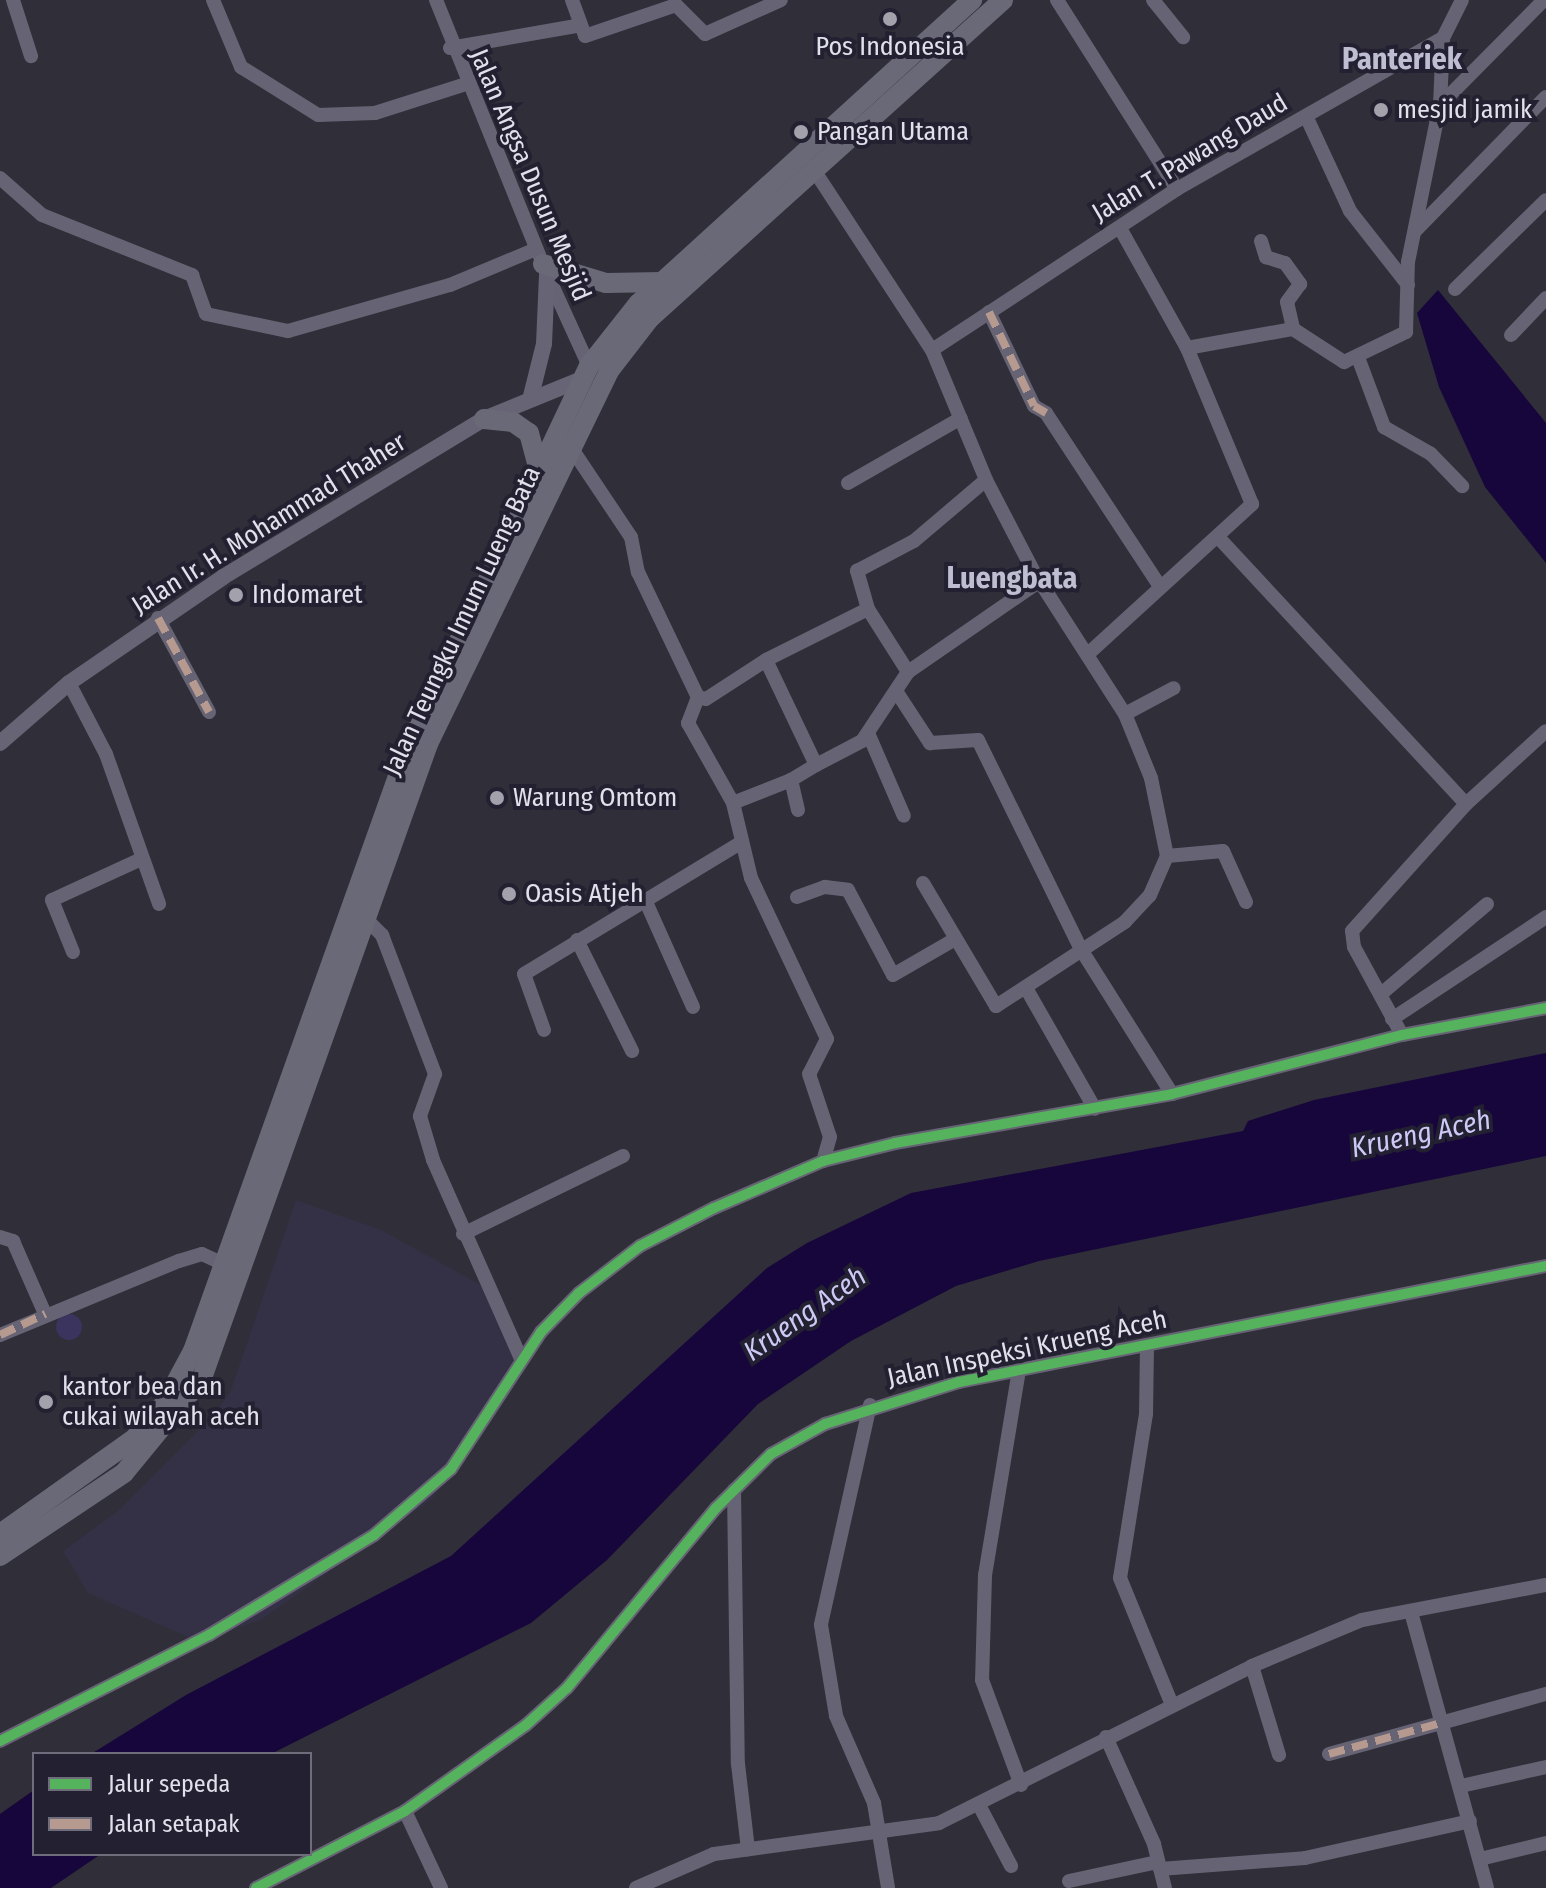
<!DOCTYPE html>
<html>
<head>
<meta charset="utf-8">
<style>
	body { margin:0 }
	#map { position:relative; width:1546px; height:1888px; overflow:hidden; background:#302e38; font-family:"Fira Sans Condensed",sans-serif }
	div>[style] { position:absolute }
	[style*='--x'] { left:calc(var(--x)*1px); top:calc(var(--y)*1px); width:calc(var(--w)*1px); rotate:calc(var(--a)*1deg) }
	.built>* { inset:0; background:#343146 }
	.green>* { inset:0; background:#3a345e }
	.round { border-radius:50% }
	.water>* { inset:0; background:#17063c }
	.minor>* { height:14px; margin:-7px; padding:0 7px; transform-origin:7px; border-radius:7px; background:#666474 }
	.major>* { height:16px; margin:-8px; padding:0 8px; transform-origin:8px; border-radius:8px; background:#666475 }
	.highway>* { height:20px; margin:-10px; padding:0 10px; transform-origin:10px; border-radius:10px; background:#6a6977 }
	.quiet>* { height:8px; margin-top:-4px; transform-origin:0; background:repeating-linear-gradient(90deg,#b69a8f 0 16px,transparent 0 24px) }
	.cycleway>* { height:10px; margin:-5px; padding:0 5px; transform-origin:5px; border-radius:5px; background:#56b35d }
	.dots>* { width:22px; height:22px; translate:-50% -50%; box-sizing:border-box; border:4px solid #232131; border-radius:50% }
	span { translate:-50% -50%; white-space:nowrap; text-align:center; line-height:1.15; -webkit-text-stroke:8px #232131; paint-order:stroke }
	.poi-label { font-size:26px; color:#e1e0eb }
	.left { translate:0 -50%; text-align:left }
	.street-label { font-size:26px; color:#e1e0eb }
	.water-label { font-size:28px; color:#ccc9f6; font-style:italic }
	.quarter-label { font-size:30px; color:#bfbdd2; font-weight:700 }
	.legend { position:absolute; left:32px; top:1752px; width:280px; height:104px; box-sizing:border-box; background:#232131; border:2px solid #6f6d7b; margin:0; padding:10px 14px; list-style:none; font-size:24px; color:#e1e0eb }
	.legend li { display:flex; align-items:center; gap:16px; height:40px }
	.legend b { width:40px; border:2px solid #6f6d7b }
</style>
</head>
<body>
<div id="map">
	<div class="built">
		<i style="clip-path:polygon(296px 1200px,381px 1230px,501px 1296px,530px 1361px,432px 1499px,262px 1619px,199px 1642px,88px 1593px,63px 1551px,118px 1511px,215px 1414px,231px 1390px)"></i>
	</div>
	<div class="green">
		<i class="round" style="left:56px;top:1314px;width:26px;height:26px"></i>
	</div>
	<div class="water">
		<i style="clip-path:polygon(1438px 290px,1546px 423px,1546px 563px,1485px 487px,1439px 387px,1417px 313px)"></i>
		<i style="clip-path:polygon(1546px 1053px,1546px 1156px,1039px 1261px,956px 1286px,851px 1341px,758px 1404px,607px 1560px,531px 1623px,271px 1754px,91px 1754px,186px 1695px,451px 1556px,767px 1268px,807px 1243px,911px 1193px,1243px 1131px,1248px 1121px,1314px 1100px)"></i>
		<i style="clip-path:polygon(34px 1790px,34px 1854px,101px 1854px,51px 1888px,0 1888px,0 1814px)"></i>
	</div>
	<div class="minor">
		<i style="--x:13;--y:0;--w:59;--a:72.2"></i>
		<i style="--x:213;--y:0;--w:73;--a:67.3"></i>
		<i style="--x:241;--y:67;--w:91;--a:31.9"></i>
		<i style="--x:318;--y:115;--w:57;--a:-2"></i>
		<i style="--x:375;--y:113;--w:96;--a:-17.7"></i>
		<i style="--x:436;--y:0;--w:275;--a:68"></i>
		<i style="--x:572;--y:0;--w:38;--a:70"></i>
		<i style="--x:585;--y:36;--w:96;--a:-18.8"></i>
		<i style="--x:676;--y:5;--w:41;--a:45"></i>
		<i style="--x:705;--y:34;--w:83;--a:-24.1"></i>
		<i style="--x:1057;--y:0;--w:224;--a:57.6"></i>
		<i style="--x:1153;--y:0;--w:48;--a:51"></i>
		<i style="--x:450;--y:48;--w:128;--a:-9.9"></i>
		<i style="--x:1440;--y:105;--w:148;--a:-45.3"></i>
		<i style="--x:1306;--y:116;--w:105;--a:65.1"></i>
		<i style="--x:1350;--y:211;--w:94;--a:51.9"></i>
		<i style="--x:814;--y:170;--w:215;--a:56.8"></i>
		<i style="--x:932;--y:350;--w:141;--a:67.4"></i>
		<i style="--x:986;--y:480;--w:106;--a:62.5"></i>
		<i style="--x:1035;--y:574;--w:166;--a:57.3"></i>
		<i style="--x:1125;--y:714;--w:69;--a:67.9"></i>
		<i style="--x:1151;--y:778;--w:80;--a:78.4"></i>
		<i style="--x:1167;--y:856;--w:43;--a:113.6"></i>
		<i style="--x:1150;--y:895;--w:37;--a:133"></i>
		<i style="--x:1125;--y:922;--w:154;--a:146.9"></i>
		<i style="--x:996;--y:1006;--w:143;--a:-120.7"></i>
		<i style="--x:0;--y:178;--w:56;--a:41.4"></i>
		<i style="--x:42;--y:215;--w:162;--a:21.8"></i>
		<i style="--x:192;--y:275;--w:41;--a:70.3"></i>
		<i style="--x:206;--y:314;--w:84;--a:11.7"></i>
		<i style="--x:288;--y:331;--w:168;--a:-15.9"></i>
		<i style="--x:450;--y:285;--w:93;--a:-22.7"></i>
		<i style="--x:1416;--y:230;--w:186;--a:-45.7"></i>
		<i style="--x:1261;--y:241;--w:17;--a:73"></i>
		<i style="--x:1266;--y:257;--w:20;--a:18"></i>
		<i style="--x:1285;--y:263;--w:26;--a:54"></i>
		<i style="--x:1300;--y:284;--w:22;--a:126"></i>
		<i style="--x:1287;--y:302;--w:28;--a:77"></i>
		<i style="--x:547;--y:274;--w:101;--a:65.5"></i>
		<i style="--x:1455;--y:289;--w:127;--a:-44.4"></i>
		<i style="--x:989;--y:312;--w:104;--a:64.4"></i>
		<i style="--x:1034;--y:406;--w:14;--a:30"></i>
		<i style="--x:1046;--y:413;--w:206;--a:56.7"></i>
		<i style="--x:1511;--y:335;--w:51;--a:-46.6"></i>
		<i style="--x:1187;--y:348;--w:108;--a:-10.2"></i>
		<i style="--x:1293;--y:329;--w:61;--a:32.9"></i>
		<i style="--x:1344;--y:362;--w:69;--a:-25.8"></i>
		<i style="--x:1406;--y:332;--w:70;--a:-88.4"></i>
		<i style="--x:1408;--y:262;--w:160;--a:-78.5"></i>
		<i style="--x:1440;--y:105;--w:67;--a:-87.4"></i>
		<i style="--x:932;--y:350;--w:293;--a:-33.3"></i>
		<i style="--x:1177;--y:189;--w:306;--a:-29.6"></i>
		<i style="--x:1443;--y:38;--w:42;--a:-63.4"></i>
		<i style="--x:1359;--y:360;--w:72;--a:69.5"></i>
		<i style="--x:1384;--y:427;--w:54;--a:29.9"></i>
		<i style="--x:1431;--y:454;--w:45;--a:45.9"></i>
		<i style="--x:572;--y:449;--w:106;--a:56.2"></i>
		<i style="--x:631;--y:537;--w:36;--a:79"></i>
		<i style="--x:638;--y:572;--w:139;--a:64.4"></i>
		<i style="--x:848;--y:483;--w:130;--a:-29.9"></i>
		<i style="--x:1218;--y:537;--w:364;--a:47.1"></i>
		<i style="--x:868;--y:609;--w:40;--a:-106"></i>
		<i style="--x:857;--y:571;--w:64;--a:-27.8"></i>
		<i style="--x:914;--y:541;--w:94;--a:-40.3"></i>
		<i style="--x:158;--y:618;--w:107;--a:61.5"></i>
		<i style="--x:1089;--y:653;--w:221;--a:-42.4"></i>
		<i style="--x:1252;--y:504;--w:169;--a:-112.6"></i>
		<i style="--x:1187;--y:348;--w:137;--a:-119.2"></i>
		<i style="--x:908;--y:672;--w:160;--a:-34.6"></i>
		<i style="--x:69;--y:683;--w:80;--a:62.5"></i>
		<i style="--x:106;--y:754;--w:159;--a:70.5"></i>
		<i style="--x:898;--y:694;--w:59;--a:56.9"></i>
		<i style="--x:930;--y:743;--w:48;--a:-3.6"></i>
		<i style="--x:978;--y:740;--w:235;--a:63.8"></i>
		<i style="--x:1082;--y:951;--w:169;--a:57.8"></i>
		<i style="--x:698;--y:697;--w:8;--a:14"></i>
		<i style="--x:706;--y:699;--w:72;--a:-33"></i>
		<i style="--x:766;--y:660;--w:114;--a:-26.6"></i>
		<i style="--x:868;--y:609;--w:75;--a:57.6"></i>
		<i style="--x:908;--y:672;--w:83;--a:123.7"></i>
		<i style="--x:862;--y:741;--w:52;--a:152.4"></i>
		<i style="--x:816;--y:765;--w:116;--a:-115.5"></i>
		<i style="--x:698;--y:697;--w:28;--a:111"></i>
		<i style="--x:688;--y:723;--w:92;--a:60.6"></i>
		<i style="--x:1125;--y:714;--w:55;--a:-28"></i>
		<i style="--x:868;--y:733;--w:90;--a:66.6"></i>
		<i style="--x:791;--y:780;--w:62;--a:158.4"></i>
		<i style="--x:733;--y:803;--w:77;--a:76.5"></i>
		<i style="--x:751;--y:878;--w:178;--a:64.7"></i>
		<i style="--x:827;--y:1039;--w:39;--a:117"></i>
		<i style="--x:809;--y:1074;--w:66;--a:71.6"></i>
		<i style="--x:830;--y:1137;--w:25;--a:106"></i>
		<i style="--x:798;--y:810;--w:31;--a:-103"></i>
		<i style="--x:791;--y:780;--w:29;--a:-31"></i>
		<i style="--x:1167;--y:856;--w:56;--a:-5.1"></i>
		<i style="--x:1223;--y:851;--w:56;--a:65.7"></i>
		<i style="--x:797;--y:897;--w:30;--a:-20"></i>
		<i style="--x:825;--y:887;--w:23;--a:7"></i>
		<i style="--x:848;--y:890;--w:96;--a:62.1"></i>
		<i style="--x:893;--y:975;--w:68;--a:-30"></i>
		<i style="--x:646;--y:902;--w:115;--a:65.9"></i>
		<i style="--x:366;--y:919;--w:23;--a:45"></i>
		<i style="--x:382;--y:935;--w:149;--a:69.1"></i>
		<i style="--x:435;--y:1074;--w:45;--a:109.7"></i>
		<i style="--x:420;--y:1116;--w:46;--a:73.5"></i>
		<i style="--x:433;--y:1160;--w:218;--a:66.1"></i>
		<i style="--x:577;--y:940;--w:124;--a:63.6"></i>
		<i style="--x:73;--y:952;--w:56;--a:-112"></i>
		<i style="--x:52;--y:900;--w:98;--a:-24.7"></i>
		<i style="--x:1026;--y:988;--w:139;--a:60.3"></i>
		<i style="--x:1381;--y:994;--w:139;--a:-40.3"></i>
		<i style="--x:1392;--y:1019;--w:185;--a:-33.5"></i>
		<i style="--x:544;--y:1030;--w:59;--a:-109.7"></i>
		<i style="--x:524;--y:974;--w:251;--a:-31.2"></i>
		<i style="--x:1402;--y:1035;--w:100;--a:-118.6"></i>
		<i style="--x:1354;--y:947;--w:16;--a:-97"></i>
		<i style="--x:1352;--y:931;--w:171;--a:-48.1"></i>
		<i style="--x:1466;--y:804;--w:108;--a:-42.4"></i>
		<i style="--x:463;--y:1234;--w:178;--a:-26"></i>
		<i style="--x:0;--y:1237;--w:14;--a:17"></i>
		<i style="--x:13;--y:1241;--w:80;--a:66.3"></i>
		<i style="--x:0;--y:1335;--w:194;--a:-22.5"></i>
		<i style="--x:179;--y:1261;--w:24;--a:-17"></i>
		<i style="--x:202;--y:1254;--w:33;--a:25"></i>
		<i style="--x:1147;--y:1345;--w:69;--a:90.8"></i>
		<i style="--x:1146;--y:1414;--w:166;--a:99"></i>
		<i style="--x:1120;--y:1578;--w:137;--a:67.7"></i>
		<i style="--x:1019;--y:1370;--w:208;--a:99.4"></i>
		<i style="--x:985;--y:1575;--w:105;--a:91.6"></i>
		<i style="--x:982;--y:1680;--w:112;--a:69.6"></i>
		<i style="--x:870;--y:1405;--w:225;--a:102.6"></i>
		<i style="--x:821;--y:1625;--w:92;--a:80.6"></i>
		<i style="--x:836;--y:1716;--w:95;--a:66.4"></i>
		<i style="--x:874;--y:1803;--w:86;--a:80.6"></i>
		<i style="--x:734;--y:1490;--w:274;--a:89.2"></i>
		<i style="--x:738;--y:1764;--w:86;--a:83.3"></i>
		<i style="--x:1411;--y:1612;--w:286;--a:74.6"></i>
		<i style="--x:1252;--y:1666;--w:93;--a:73.1"></i>
		<i style="--x:1106;--y:1737;--w:117;--a:65.8"></i>
		<i style="--x:1154;--y:1844;--w:45;--a:76"></i>
		<i style="--x:0;--y:1741;--w:234;--a:-26.9"></i>
		<i style="--x:209;--y:1635;--w:193;--a:-31.2"></i>
		<i style="--x:374;--y:1535;--w:101;--a:-40.6"></i>
		<i style="--x:451;--y:1469;--w:164;--a:-56.7"></i>
		<i style="--x:541;--y:1332;--w:54;--a:-45.7"></i>
		<i style="--x:579;--y:1293;--w:77;--a:-37.6"></i>
		<i style="--x:640;--y:1246;--w:83;--a:-27.2"></i>
		<i style="--x:714;--y:1208;--w:119;--a:-23.3"></i>
		<i style="--x:823;--y:1161;--w:74;--a:-14"></i>
		<i style="--x:895;--y:1143;--w:281;--a:-10"></i>
		<i style="--x:1172;--y:1094;--w:237;--a:-14.4"></i>
		<i style="--x:1402;--y:1035;--w:147;--a:-10.6"></i>
		<i style="--x:1329;--y:1754;--w:225;--a:-15.5"></i>
		<i style="--x:1461;--y:1786;--w:87;--a:-12.6"></i>
		<i style="--x:979;--y:1805;--w:69;--a:62.3"></i>
		<i style="--x:405;--y:1811;--w:85;--a:64.9"></i>
		<i style="--x:1480;--y:1859;--w:68;--a:-13.6"></i>
		<i style="--x:1160;--y:1869;--w:145;--a:-4.3"></i>
		<i style="--x:1305;--y:1858;--w:169;--a:-12.6"></i>
		<i style="--x:1069;--y:1881;--w:91;--a:-12.1"></i>
		<i style="--x:256;--y:1888;--w:168;--a:-27.3"></i>
		<i style="--x:405;--y:1811;--w:148;--a:-35.4"></i>
		<i style="--x:526;--y:1725;--w:55;--a:-42.1"></i>
		<i style="--x:567;--y:1688;--w:234;--a:-50.4"></i>
		<i style="--x:716;--y:1508;--w:77;--a:-44.5"></i>
		<i style="--x:771;--y:1454;--w:62;--a:-29.1"></i>
		<i style="--x:825;--y:1424;--w:140;--a:-17.4"></i>
		<i style="--x:959;--y:1382;--w:598;--a:-11.18"></i>
		<i style="--x:636;--y:1888;--w:85;--a:-23.6"></i>
		<i style="--x:714;--y:1854;--w:227;--a:-7.8"></i>
		<i style="--x:939;--y:1823;--w:350;--a:-26.6"></i>
		<i style="--x:1252;--y:1666;--w:119;--a:-22.7"></i>
		<i style="--x:1362;--y:1620;--w:187;--a:-10.8"></i>
	</div>
	<div class="major">
		<i style="--x:531;--y:396;--w:54;--a:-76"></i>
		<i style="--x:544;--y:344;--w:70;--a:-87.5"></i>
		<i style="--x:0;--y:743;--w:91;--a:-41"></i>
		<i style="--x:69;--y:683;--w:187;--a:-34.5"></i>
		<i style="--x:223;--y:577;--w:305;--a:-31.2"></i>
		<i style="--x:484;--y:419;--w:106;--a:-22.2"></i>
	</div>
	<div class="highway">
		<i style="--x:543;--y:264;--w:66;--a:16.8"></i>
		<i style="--x:606;--y:283;--w:56;--a:-1"></i>
		<i style="--x:484;--y:419;--w:29;--a:6"></i>
		<i style="--x:513;--y:422;--w:19;--a:35"></i>
		<i style="--x:529;--y:433;--w:30;--a:75"></i>
		<i style="--x:0;--y:1534;--w:166;--a:-35.4"></i>
		<i style="--x:135;--y:1438;--w:46;--a:-49.4"></i>
		<i style="--x:165;--y:1403;--w:59;--a:-61.7"></i>
		<i style="--x:193;--y:1351;--w:637;--a:-70.37"></i>
		<i style="--x:407;--y:751;--w:426;--a:-64.7"></i>
		<i style="--x:589;--y:366;--w:79;--a:-51.7"></i>
		<i style="--x:638;--y:304;--w:452;--a:-42.3"></i>
		<i style="--x:0;--y:1556;--w:149;--a:-33.8"></i>
		<i style="--x:124;--y:1473;--w:123;--a:-50.6"></i>
		<i style="--x:202;--y:1378;--w:673;--a:-70.38"></i>
		<i style="--x:428;--y:744;--w:415;--a:-64.1"></i>
		<i style="--x:609;--y:371;--w:67;--a:-52.3"></i>
		<i style="--x:650;--y:318;--w:475;--a:-42"></i>
	</div>
	<div class="quiet">
		<i style="--x:989;--y:312;--w:104;--a:64.4"></i>
		<i style="--x:1034;--y:406;--w:14;--a:30"></i>
		<i style="--x:158;--y:618;--w:107;--a:61.5"></i>
		<i style="--x:0;--y:1335;--w:50;--a:-25"></i>
		<i style="--x:1329;--y:1754;--w:116;--a:-15.5"></i>
	</div>
	<div class="cycleway">
		<i style="--x:0;--y:1741;--w:234;--a:-26.9"></i>
		<i style="--x:209;--y:1635;--w:193;--a:-31.2"></i>
		<i style="--x:374;--y:1535;--w:101;--a:-40.6"></i>
		<i style="--x:451;--y:1469;--w:164;--a:-56.7"></i>
		<i style="--x:541;--y:1332;--w:54;--a:-45.7"></i>
		<i style="--x:579;--y:1293;--w:77;--a:-37.6"></i>
		<i style="--x:640;--y:1246;--w:83;--a:-27.2"></i>
		<i style="--x:714;--y:1208;--w:119;--a:-23.3"></i>
		<i style="--x:823;--y:1161;--w:74;--a:-14"></i>
		<i style="--x:895;--y:1143;--w:281;--a:-10"></i>
		<i style="--x:1172;--y:1094;--w:237;--a:-14.4"></i>
		<i style="--x:1402;--y:1035;--w:147;--a:-10.6"></i>
		<i style="--x:256;--y:1888;--w:168;--a:-27.3"></i>
		<i style="--x:405;--y:1811;--w:148;--a:-35.4"></i>
		<i style="--x:526;--y:1725;--w:55;--a:-42.1"></i>
		<i style="--x:567;--y:1688;--w:234;--a:-50.4"></i>
		<i style="--x:716;--y:1508;--w:77;--a:-44.5"></i>
		<i style="--x:771;--y:1454;--w:62;--a:-29.1"></i>
		<i style="--x:825;--y:1424;--w:140;--a:-17.4"></i>
		<i style="--x:959;--y:1382;--w:598;--a:-11.18"></i>
	</div>
	<div class="dots">
		<i style="left:890px;top:19px;background:#a3a2ac"></i>
		<i style="left:1381px;top:110px;background:#a3a2ac"></i>
		<i style="left:801px;top:132px;background:#a3a2ac"></i>
		<i style="left:236px;top:595px;background:#a3a2ac"></i>
		<i style="left:497px;top:798px;background:#a3a2ac"></i>
		<i style="left:509px;top:894px;background:#a3a2ac"></i>
		<i style="left:46px;top:1402px;background:#a3a2ac"></i>
	</div>
	<div class="poi-label">
		<span style="left:890px;top:47px">Pos Indonesia</span>
		<span class="left" style="left:1397px;top:110px">mesjid jamik</span>
		<span class="left" style="left:817px;top:132px">Pangan Utama</span>
		<span class="left" style="left:252px;top:595px">Indomaret</span>
		<span class="left" style="left:513px;top:798px">Warung Omtom</span>
		<span class="left" style="left:525px;top:894px">Oasis Atjeh</span>
		<span class="left" style="left:62px;top:1402px">kantor bea dan<br>cukai wilayah aceh</span>
	</div>
	<div class="street-label">
		<span style="left:1190px;top:158px;rotate:-31deg">Jalan T. Pawang Daud</span>
		<span style="left:530px;top:175px;rotate:67deg">Jalan Angsa Dusun Mesjid</span>
		<span style="left:269px;top:524px;rotate:-32deg">Jalan Ir. H. Mohammad Thaher</span>
		<span style="left:462px;top:621px;rotate:-65deg">Jalan Teungku Imum Lueng Bata</span>
		<span style="left:1027px;top:1349px;rotate:-12deg">Jalan Inspeksi Krueng Aceh</span>
	</div>
	<div class="water-label">
		<span style="left:1421px;top:1134px;rotate:-12deg">Krueng Aceh</span>
		<span style="left:805px;top:1314px;rotate:-35deg">Krueng Aceh</span>
	</div>
	<div class="quarter-label">
		<span style="left:1402px;top:59px">Panteriek</span>
		<span style="left:1012px;top:578px">Luengbata</span>
	</div>
	<ul class="legend">
	<li><b style="height:10px;background:#56b35d"></b>Jalur sepeda</li>
	<li><b style="height:10px;background:#b69a8f"></b>Jalan setapak</li>
	</ul>
</div>
</body>
</html>
